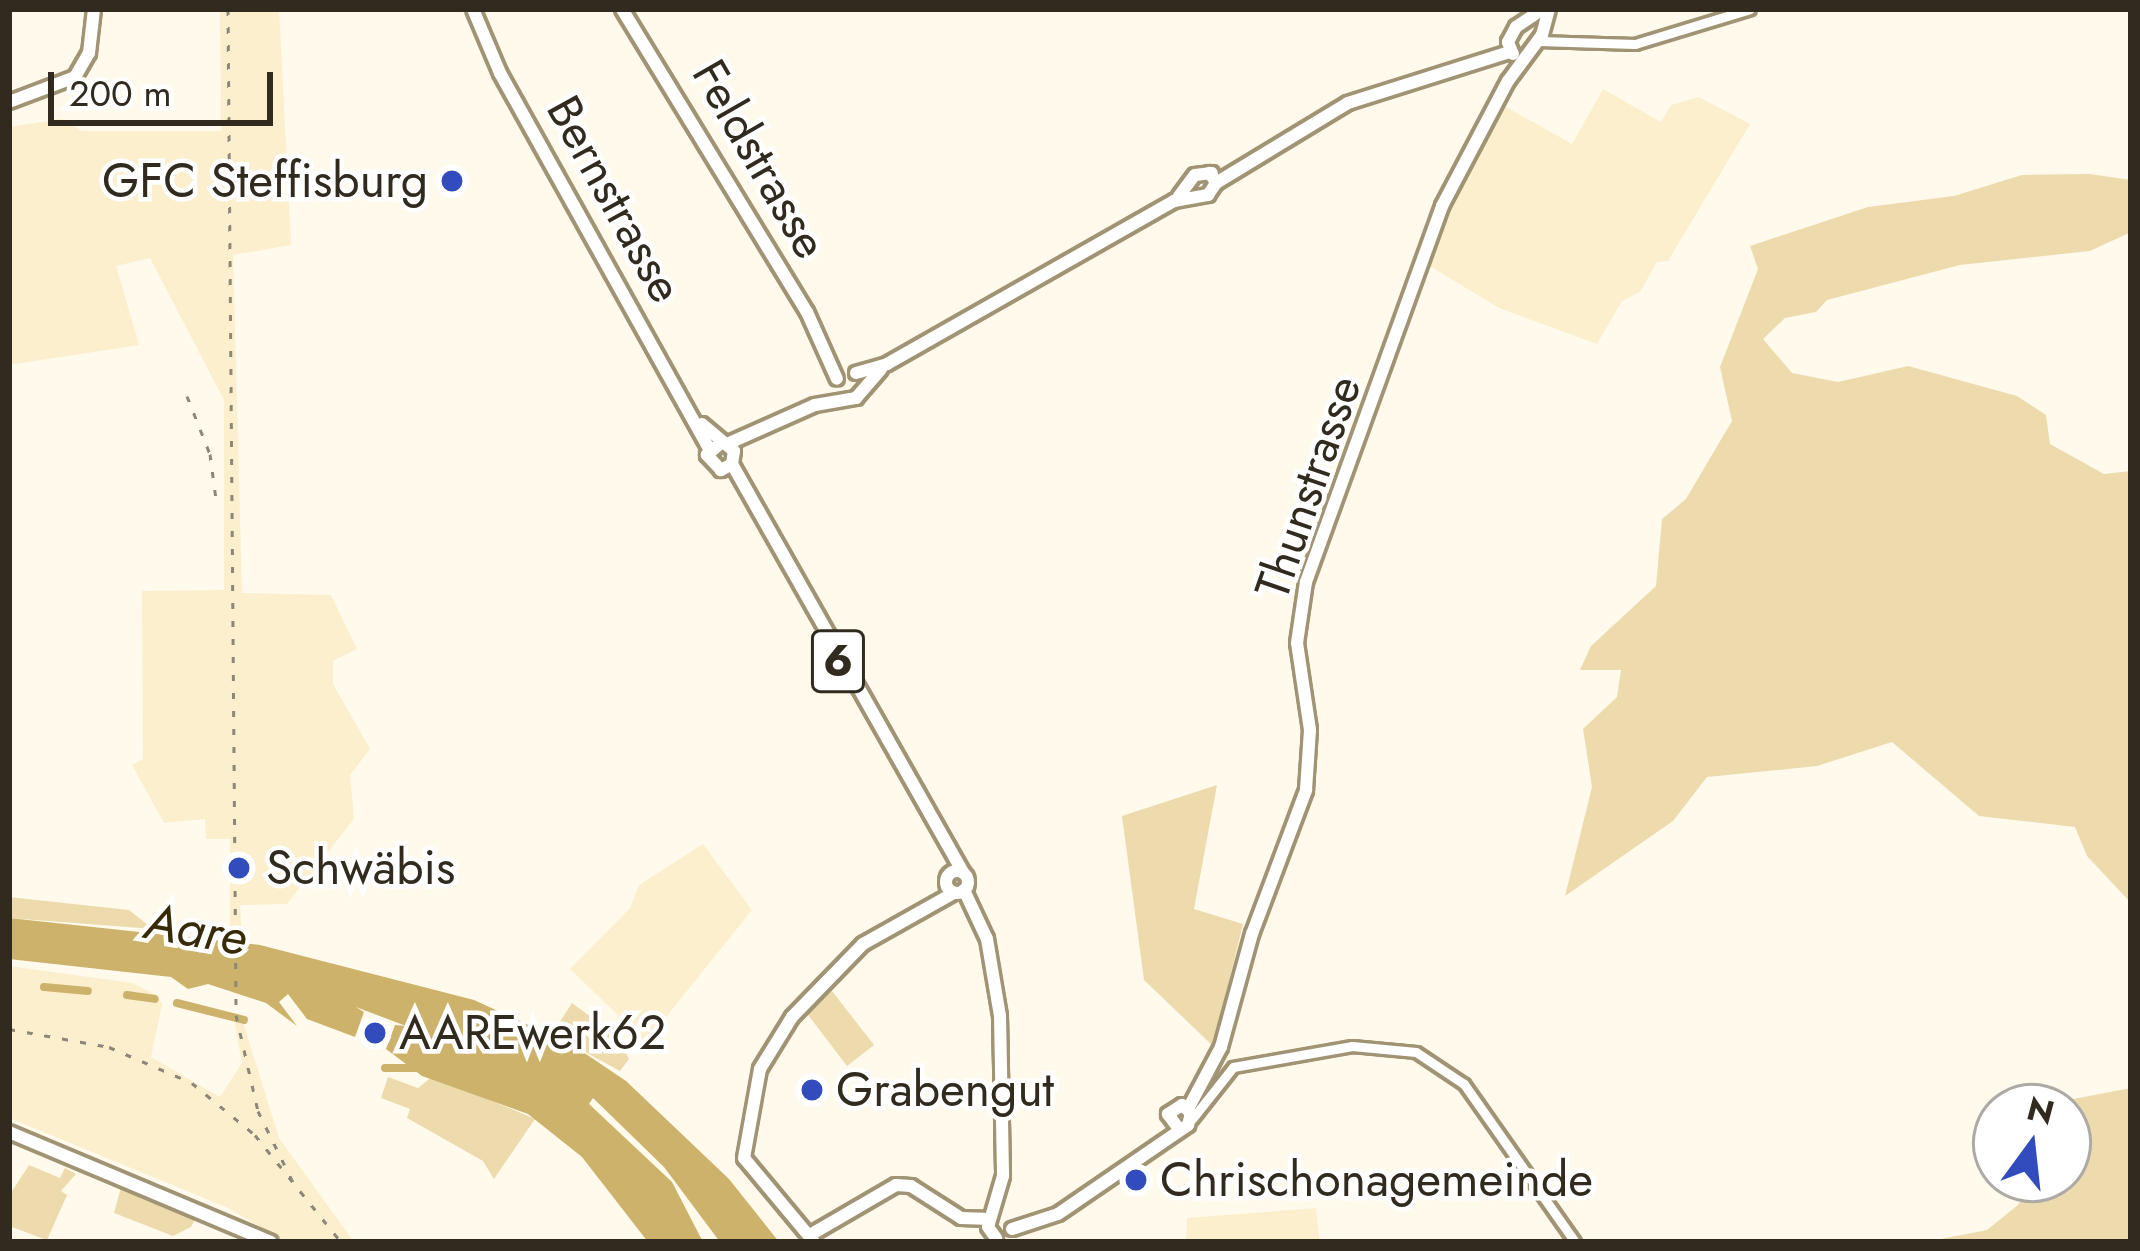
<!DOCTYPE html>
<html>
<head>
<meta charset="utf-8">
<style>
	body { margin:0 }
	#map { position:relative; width:2140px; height:1251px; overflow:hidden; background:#fffaec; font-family:Jost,sans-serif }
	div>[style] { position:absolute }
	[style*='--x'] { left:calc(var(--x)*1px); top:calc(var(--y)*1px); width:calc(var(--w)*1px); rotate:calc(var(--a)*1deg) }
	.built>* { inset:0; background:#fcefce }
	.green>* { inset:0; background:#eedbad }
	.water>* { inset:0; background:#cdb26b }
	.stream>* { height:3px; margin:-1.5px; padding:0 1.5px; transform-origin:1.5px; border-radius:1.5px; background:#cdb26b }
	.canal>* { height:8px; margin:-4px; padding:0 4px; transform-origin:4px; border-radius:4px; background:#cdb26b }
	.roads { filter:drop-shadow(3px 0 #a09474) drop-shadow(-3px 0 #a09474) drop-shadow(0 3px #a09474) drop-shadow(0 -3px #a09474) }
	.minor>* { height:9px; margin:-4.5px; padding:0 4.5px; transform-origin:4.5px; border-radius:4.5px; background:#fff }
	.major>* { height:12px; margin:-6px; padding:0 6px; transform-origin:6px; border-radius:6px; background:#fff }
	.major>.ring { margin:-6px; padding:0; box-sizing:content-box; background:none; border:12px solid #fff; border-radius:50% }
	.rail>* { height:3px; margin-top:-1.5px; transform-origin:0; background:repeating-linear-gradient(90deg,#8d877a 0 6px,transparent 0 18px) }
	.dots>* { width:33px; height:33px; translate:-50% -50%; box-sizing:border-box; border:6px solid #fff; border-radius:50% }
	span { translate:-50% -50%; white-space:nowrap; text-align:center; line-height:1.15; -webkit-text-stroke:9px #fff; paint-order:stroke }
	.shield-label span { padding:3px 9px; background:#fff; border:3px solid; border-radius:9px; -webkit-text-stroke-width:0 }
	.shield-label { font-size:45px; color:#312b1f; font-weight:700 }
	.street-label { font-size:48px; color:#312b1f }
	.poi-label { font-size:48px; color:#312b1f }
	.right { translate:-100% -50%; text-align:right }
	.left { translate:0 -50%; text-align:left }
	.water-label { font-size:51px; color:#362a09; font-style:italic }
	.frame { position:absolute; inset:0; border:12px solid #312b1f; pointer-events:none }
	.north { position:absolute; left:1972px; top:1083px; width:120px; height:120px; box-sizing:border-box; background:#fff; border:3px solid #adaaa5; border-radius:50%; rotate:15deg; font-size:33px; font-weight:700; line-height:48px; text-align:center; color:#312b1f }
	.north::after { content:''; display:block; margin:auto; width:42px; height:54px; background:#324cbd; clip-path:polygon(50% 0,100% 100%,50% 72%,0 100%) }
	.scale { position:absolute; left:48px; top:72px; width:225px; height:54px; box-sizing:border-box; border:6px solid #312b1f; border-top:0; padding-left:15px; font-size:36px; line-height:42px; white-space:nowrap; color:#312b1f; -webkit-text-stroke:9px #fff; paint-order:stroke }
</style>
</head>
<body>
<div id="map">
	<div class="built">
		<i style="clip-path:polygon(220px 9px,279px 9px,291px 245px,233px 255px,242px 593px,331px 595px,357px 649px,333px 661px,333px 684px,370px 749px,350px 775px,354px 819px,287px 904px,240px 905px,242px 939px,230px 936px,230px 839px,206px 839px,205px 819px,164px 823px,132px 765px,143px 759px,142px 591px,224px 590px,224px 400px,150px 258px,116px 266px,139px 345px,9px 365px,9px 127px,62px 119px,82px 131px,221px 131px)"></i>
		<i style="clip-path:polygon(1603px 89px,1661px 122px,1671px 105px,1699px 97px,1750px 124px,1668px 261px,1657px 262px,1640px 292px,1622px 301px,1597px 344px,1499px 308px,1428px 265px,1458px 188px,1506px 107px,1572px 144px)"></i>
		<i style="clip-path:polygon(703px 844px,752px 910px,646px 1042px,570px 969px,630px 908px,639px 885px)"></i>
		<i style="clip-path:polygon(9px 966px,133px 983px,156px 995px,162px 1004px,151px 1057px,220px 1097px,242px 1063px,234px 1020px,243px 1022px,279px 1138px,354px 1242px,286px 1242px,226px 1207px,9px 1118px)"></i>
		<i style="clip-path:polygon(1316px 1208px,1320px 1242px,1186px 1242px,1187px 1218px)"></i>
	</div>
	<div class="green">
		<i style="clip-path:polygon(2090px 174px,2131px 180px,2131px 232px,2090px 251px,1960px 265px,1827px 300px,1816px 312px,1785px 318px,1763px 339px,1792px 373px,1838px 382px,1908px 366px,2017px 396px,2046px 415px,2050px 444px,2104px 474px,2131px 471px,2131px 903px,2087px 856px,2075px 827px,1979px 816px,1892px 742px,1817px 766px,1707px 777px,1673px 821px,1565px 896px,1592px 787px,1583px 729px,1617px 697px,1621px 670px,1580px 670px,1591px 646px,1656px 586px,1662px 519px,1686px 499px,1732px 421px,1720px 367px,1758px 269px,1750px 246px,1868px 207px,1954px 196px,2022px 175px)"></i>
		<i style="clip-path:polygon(1217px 785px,1194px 909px,1243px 924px,1213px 1046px,1144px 980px,1122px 816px)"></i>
		<i style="clip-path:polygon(9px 897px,129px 910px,153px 929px,9px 918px)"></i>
		<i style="clip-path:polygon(832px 991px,874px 1045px,847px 1066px,805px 1011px)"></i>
		<i style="clip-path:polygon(572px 1003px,618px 1037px,629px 1059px,620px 1071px,552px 1034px)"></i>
		<i style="clip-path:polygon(433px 1076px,535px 1119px,494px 1179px,483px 1161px,407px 1118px,410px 1109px,381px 1098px,388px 1077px,418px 1088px)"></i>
		<i style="clip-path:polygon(2131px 1088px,2131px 1242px,1926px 1242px,1987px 1230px,2018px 1205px,2033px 1179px,2068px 1179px,2063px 1101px)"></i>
		<i style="clip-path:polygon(29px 1165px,60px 1178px,65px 1168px,76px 1174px,61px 1191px,67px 1195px,47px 1240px,9px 1226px,9px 1196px)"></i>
		<i style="clip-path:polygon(112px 1183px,196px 1217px,191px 1227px,173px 1236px,114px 1213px,121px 1187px)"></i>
	</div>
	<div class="water">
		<i style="clip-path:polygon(9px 918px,260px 945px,474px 1000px,574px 1046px,626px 1081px,729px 1179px,779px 1242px,720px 1242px,664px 1167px,593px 1098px,589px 1104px,672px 1182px,703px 1242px,648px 1242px,582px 1157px,528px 1114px,422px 1076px,386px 1049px,395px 1025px,406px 1026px,356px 1007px,364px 1012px,355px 1037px,307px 1019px,288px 994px,279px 1002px,297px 1026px,266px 1003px,208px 984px,188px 989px,171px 977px,9px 959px)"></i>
	</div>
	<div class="stream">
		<i style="--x:2036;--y:1242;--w:3;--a:0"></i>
	</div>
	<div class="canal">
		<i style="--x:44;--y:987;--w:44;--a:5.2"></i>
		<i style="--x:127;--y:995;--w:28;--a:8"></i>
		<i style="--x:177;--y:1003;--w:69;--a:14.2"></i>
		<i style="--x:385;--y:1068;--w:30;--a:0"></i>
	</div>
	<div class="roads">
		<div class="minor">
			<i style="--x:1538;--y:41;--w:97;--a:1.8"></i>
			<i style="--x:1635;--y:44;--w:120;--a:-16.9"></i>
			<i style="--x:1192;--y:1119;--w:66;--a:-51.7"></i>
			<i style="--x:1233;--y:1067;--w:121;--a:-10"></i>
			<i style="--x:1352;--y:1046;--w:64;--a:5.4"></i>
			<i style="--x:1416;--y:1052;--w:58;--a:33.7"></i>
			<i style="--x:1464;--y:1084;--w:193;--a:54.9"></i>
		</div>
		<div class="major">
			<i style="--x:473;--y:9;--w:69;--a:67.1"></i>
			<i style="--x:500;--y:73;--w:430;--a:60.9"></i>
			<i style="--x:622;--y:9;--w:355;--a:58.6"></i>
			<i style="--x:807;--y:312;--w:73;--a:65.9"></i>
			<i style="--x:1513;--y:54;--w:13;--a:-113"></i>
			<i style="--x:1508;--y:42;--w:17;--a:-62"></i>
			<i style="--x:1516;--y:27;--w:32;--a:-34"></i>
			<i style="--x:9;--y:102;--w:71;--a:-20.7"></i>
			<i style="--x:75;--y:77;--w:28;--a:-60"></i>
			<i style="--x:89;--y:53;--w:44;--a:-83.5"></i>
			<i style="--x:1216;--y:183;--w:154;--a:-31.2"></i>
			<i style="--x:1348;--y:103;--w:170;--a:-17.5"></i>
			<i style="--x:1179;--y:196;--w:26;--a:-53"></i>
			<i style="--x:1195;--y:175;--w:17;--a:-7"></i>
			<i style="--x:856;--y:373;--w:32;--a:-16"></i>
			<i style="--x:887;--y:364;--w:330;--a:-29.6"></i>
			<i style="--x:1174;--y:201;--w:35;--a:-10"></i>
			<i style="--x:1208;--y:195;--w:14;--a:-56"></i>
			<i style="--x:1216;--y:183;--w:12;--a:-121"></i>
			<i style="--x:702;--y:424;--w:42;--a:40.2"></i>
			<i style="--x:734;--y:451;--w:13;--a:99"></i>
			<i style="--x:732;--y:464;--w:13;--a:151"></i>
			<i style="--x:721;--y:470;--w:21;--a:-133"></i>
			<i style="--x:707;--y:455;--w:20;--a:-41"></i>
			<i style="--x:727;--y:444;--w:96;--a:-23.9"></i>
			<i style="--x:815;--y:405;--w:42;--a:-9.7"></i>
			<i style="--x:856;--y:398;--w:38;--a:-49"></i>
			<i style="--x:732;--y:464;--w:470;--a:60.5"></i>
			<i class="ring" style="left:946px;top:871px;width:10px;height:10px"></i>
			<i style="--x:964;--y:890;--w:54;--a:64.9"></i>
			<i style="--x:987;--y:939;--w:78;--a:80.4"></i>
			<i style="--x:1000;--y:1016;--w:160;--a:88.9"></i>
			<i style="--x:1003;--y:1176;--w:53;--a:106.4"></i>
			<i style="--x:988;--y:1227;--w:14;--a:54"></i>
			<i style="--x:1188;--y:1109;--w:70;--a:-62"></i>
			<i style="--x:1221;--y:1047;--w:117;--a:-74.7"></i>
			<i style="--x:1252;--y:934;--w:154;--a:-69.4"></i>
			<i style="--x:1306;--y:790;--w:60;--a:-86.2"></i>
			<i style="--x:1310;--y:730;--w:88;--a:-98.5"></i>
			<i style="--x:1297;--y:643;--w:62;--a:-81.6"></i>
			<i style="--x:1306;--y:582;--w:400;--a:-70.1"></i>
			<i style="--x:1442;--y:206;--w:141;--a:-62.2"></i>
			<i style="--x:1508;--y:81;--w:57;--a:-53.5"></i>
			<i style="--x:1542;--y:35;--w:27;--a:-75"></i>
			<i style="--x:9;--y:1132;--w:284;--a:22.8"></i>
			<i style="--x:1012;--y:1229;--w:48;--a:-18.1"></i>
			<i style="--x:1058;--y:1214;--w:158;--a:-34.4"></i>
			<i style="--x:1188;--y:1125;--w:12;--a:-76"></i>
			<i style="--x:1191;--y:1113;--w:12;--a:-138"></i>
			<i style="--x:1182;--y:1105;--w:17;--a:147"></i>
			<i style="--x:1168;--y:1114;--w:17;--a:54"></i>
			<i style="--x:810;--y:1235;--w:99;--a:-30.2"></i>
			<i style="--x:896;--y:1185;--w:15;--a:4"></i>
			<i style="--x:911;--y:1186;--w:59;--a:32.6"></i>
			<i style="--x:961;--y:1218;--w:23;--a:2"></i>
			<i style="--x:814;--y:1242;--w:109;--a:-129.8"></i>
			<i style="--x:744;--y:1158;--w:90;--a:-79.8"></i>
			<i style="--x:760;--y:1069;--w:61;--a:-58.4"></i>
			<i style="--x:792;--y:1017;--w:102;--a:-45.8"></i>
			<i style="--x:863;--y:944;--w:104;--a:-29.3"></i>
		</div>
	</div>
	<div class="rail">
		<i style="--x:228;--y:9;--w:1006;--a:89.54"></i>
		<i style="--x:236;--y:1015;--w:98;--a:77.1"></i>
		<i style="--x:258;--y:1111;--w:79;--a:63.8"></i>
		<i style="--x:187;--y:396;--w:62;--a:68.4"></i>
		<i style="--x:210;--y:454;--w:45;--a:82.4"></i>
		<i style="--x:9;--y:1029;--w:102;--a:10.2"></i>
		<i style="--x:109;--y:1047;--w:90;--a:23.4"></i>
		<i style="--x:192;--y:1083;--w:82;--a:39.5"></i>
		<i style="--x:255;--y:1135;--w:137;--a:51.2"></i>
	</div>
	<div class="dots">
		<i style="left:452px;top:181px;background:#324cbd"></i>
		<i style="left:239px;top:868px;background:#324cbd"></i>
		<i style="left:375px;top:1033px;background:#324cbd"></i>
		<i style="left:812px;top:1090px;background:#324cbd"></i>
		<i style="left:1136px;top:1180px;background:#324cbd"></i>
	</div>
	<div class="shield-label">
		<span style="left:838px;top:661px">6</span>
	</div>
	<div class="street-label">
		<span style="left:760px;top:159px;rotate:60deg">Feldstrasse</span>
		<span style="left:615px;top:199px;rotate:61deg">Bernstrasse</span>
		<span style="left:1308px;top:487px;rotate:-71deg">Thunstrasse</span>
	</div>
	<div class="poi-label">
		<span class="right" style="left:428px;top:181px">GFC Steffisburg</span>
		<span class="left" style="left:266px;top:868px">Schwäbis</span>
		<span class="left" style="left:399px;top:1033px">AAREwerk62</span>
		<span class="left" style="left:836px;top:1090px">Grabengut</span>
		<span class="left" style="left:1160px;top:1180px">Chrischonagemeinde</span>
	</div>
	<div class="water-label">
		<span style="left:196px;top:929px;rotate:10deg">Aare</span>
	</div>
	<div class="frame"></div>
	<div class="north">N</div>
	<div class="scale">200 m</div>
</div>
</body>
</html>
